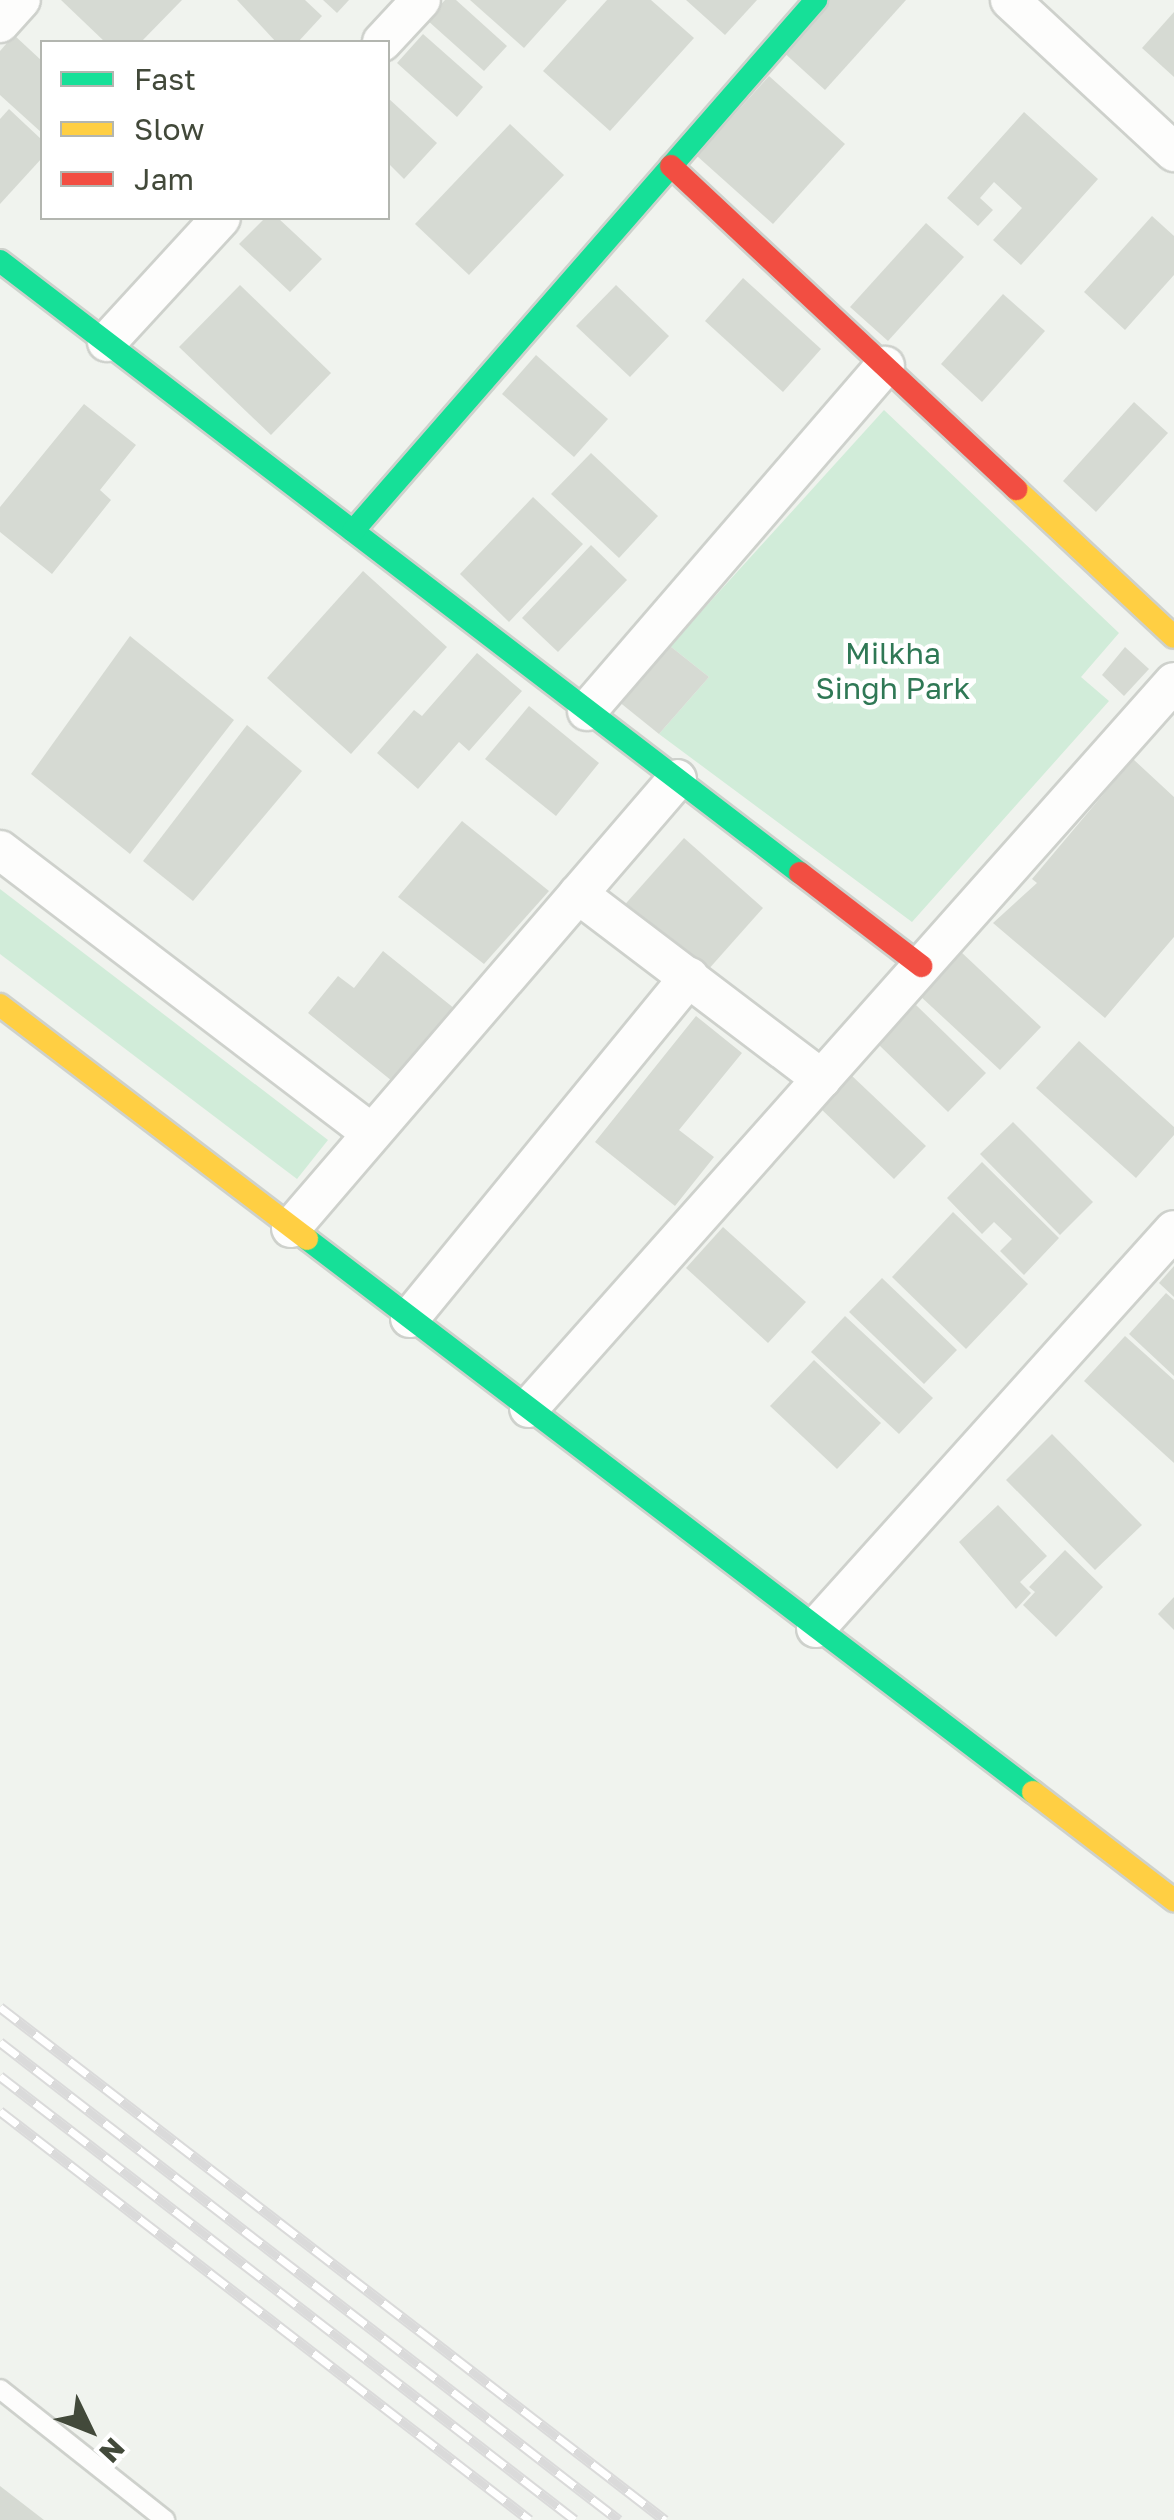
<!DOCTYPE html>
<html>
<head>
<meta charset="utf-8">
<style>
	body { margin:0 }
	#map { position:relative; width:1174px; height:2520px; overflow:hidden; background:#f0f3ee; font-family:"Golos Text",sans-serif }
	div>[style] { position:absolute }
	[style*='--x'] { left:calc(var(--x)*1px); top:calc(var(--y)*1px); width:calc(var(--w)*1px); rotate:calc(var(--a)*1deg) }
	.green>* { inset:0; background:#d1ecd9 }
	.building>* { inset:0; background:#d6dad3 }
	.roads { filter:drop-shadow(2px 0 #ced1cc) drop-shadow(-2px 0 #ced1cc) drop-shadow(0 2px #ced1cc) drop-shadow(0 -2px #ced1cc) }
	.lane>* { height:18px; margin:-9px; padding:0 9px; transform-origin:9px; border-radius:9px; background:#fdfdfc }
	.street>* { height:38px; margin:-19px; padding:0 19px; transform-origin:19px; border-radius:19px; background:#fdfdfc }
	.fast>* { height:22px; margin:-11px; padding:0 11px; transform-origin:11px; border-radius:11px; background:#16e098 }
	.slow>* { height:22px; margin:-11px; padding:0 11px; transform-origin:11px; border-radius:11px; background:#ffcf43 }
	.jam>* { height:22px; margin:-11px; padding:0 11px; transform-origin:11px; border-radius:11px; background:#f24e42 }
	.rail>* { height:11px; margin-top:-5.5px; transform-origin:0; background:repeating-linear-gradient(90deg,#fff 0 22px,#dadada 0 44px); box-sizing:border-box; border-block:2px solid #dadada }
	span { translate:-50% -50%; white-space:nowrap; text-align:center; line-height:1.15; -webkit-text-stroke:9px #fff; paint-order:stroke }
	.park-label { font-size:30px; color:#2f7855 }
	.legend { position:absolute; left:40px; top:40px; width:350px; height:180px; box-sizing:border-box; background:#fff; border:2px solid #b3b6b0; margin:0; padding:12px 18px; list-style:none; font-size:30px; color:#42493a }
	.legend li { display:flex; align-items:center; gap:20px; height:50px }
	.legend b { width:50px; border:2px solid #b3b6b0 }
	.north { position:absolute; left:40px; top:2380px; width:100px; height:100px; -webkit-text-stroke:8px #fff; paint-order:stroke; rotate:133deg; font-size:28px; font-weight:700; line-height:40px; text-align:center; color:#42493a }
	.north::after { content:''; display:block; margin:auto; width:35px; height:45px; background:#42493a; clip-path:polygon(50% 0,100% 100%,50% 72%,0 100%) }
</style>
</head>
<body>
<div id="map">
	<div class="green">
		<i style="clip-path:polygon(884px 410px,1119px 633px,1081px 677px,1109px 701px,912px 922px,659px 734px,709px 677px,670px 646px)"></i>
		<i style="clip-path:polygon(0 889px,328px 1140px,297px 1179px,0 954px)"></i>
	</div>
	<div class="building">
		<i style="clip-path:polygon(61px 0,182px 0,141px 42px,105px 42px)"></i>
		<i style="clip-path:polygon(237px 0,305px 0,322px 16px,298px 42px,276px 42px)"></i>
		<i style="clip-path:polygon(323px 0,349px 0,337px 13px)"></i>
		<i style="clip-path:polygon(445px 0,456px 0,507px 46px,484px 71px,427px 20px)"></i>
		<i style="clip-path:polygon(470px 0,567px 0,524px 48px)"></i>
		<i style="clip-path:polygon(607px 0,651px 0,694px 38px,610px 131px,543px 71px)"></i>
		<i style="clip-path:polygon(686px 0,757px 0,725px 35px)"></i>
		<i style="clip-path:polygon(826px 0,906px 0,825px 90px,781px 50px)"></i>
		<i style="clip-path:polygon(1174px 12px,1174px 77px,1142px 48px)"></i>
		<i style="clip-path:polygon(423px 34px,483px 87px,457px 117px,397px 63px)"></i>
		<i style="clip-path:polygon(14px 35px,42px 61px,42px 133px,0 95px,0 51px)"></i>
		<i style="clip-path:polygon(769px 76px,845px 144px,773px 224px,697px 156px)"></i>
		<i style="clip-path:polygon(388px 98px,437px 143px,404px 179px,388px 163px)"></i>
		<i style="clip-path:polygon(9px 109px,42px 140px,42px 158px,0 204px,0 119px)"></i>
		<i style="clip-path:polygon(1024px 112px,1098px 179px,1021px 265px,993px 240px,1022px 208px,994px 182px,980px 198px,993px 210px,978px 226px,947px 198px)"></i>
		<i style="clip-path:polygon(510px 124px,564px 175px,469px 275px,415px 224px)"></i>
		<i style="clip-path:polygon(1152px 216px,1174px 236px,1174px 275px,1125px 330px,1084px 292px)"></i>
		<i style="clip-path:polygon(265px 218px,278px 218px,322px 259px,290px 292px,239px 244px)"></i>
		<i style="clip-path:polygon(926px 223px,964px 257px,888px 341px,850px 307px)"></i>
		<i style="clip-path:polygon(743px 278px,821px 349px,783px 392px,705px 321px)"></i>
		<i style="clip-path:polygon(240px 285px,331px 373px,271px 435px,179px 347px)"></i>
		<i style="clip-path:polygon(616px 285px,669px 336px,630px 377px,576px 326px)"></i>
		<i style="clip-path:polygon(1003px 294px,1045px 331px,982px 402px,941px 364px)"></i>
		<i style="clip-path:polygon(536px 355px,608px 419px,574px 457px,502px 394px)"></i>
		<i style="clip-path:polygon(1134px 402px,1168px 433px,1096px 512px,1063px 481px)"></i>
		<i style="clip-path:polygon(84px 404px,136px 445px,100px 490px,111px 500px,52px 574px,0 532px,0 507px)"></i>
		<i style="clip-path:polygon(591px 453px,658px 516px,619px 558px,551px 494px)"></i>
		<i style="clip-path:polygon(533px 497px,583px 544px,509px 622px,460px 574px)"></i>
		<i style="clip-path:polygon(591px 545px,627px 580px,558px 652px,522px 618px)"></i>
		<i style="clip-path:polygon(363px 571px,447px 647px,351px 754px,267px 678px)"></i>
		<i style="clip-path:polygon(130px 636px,234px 720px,130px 854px,31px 774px)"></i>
		<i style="clip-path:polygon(670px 646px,709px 677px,659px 734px,618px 701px)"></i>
		<i style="clip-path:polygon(1125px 647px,1149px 669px,1124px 696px,1102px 675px)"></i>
		<i style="clip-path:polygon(477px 653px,522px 691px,469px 751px,459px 742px,418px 789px,377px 753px,414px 710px,422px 716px)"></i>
		<i style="clip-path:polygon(529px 706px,599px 763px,556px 816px,485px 759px)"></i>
		<i style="clip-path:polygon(247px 725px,302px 771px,193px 901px,143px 861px)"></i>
		<i style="clip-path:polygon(1133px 759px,1174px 797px,1174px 937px,1105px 1018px,993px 923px,1037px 883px,1032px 879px)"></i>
		<i style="clip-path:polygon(462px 821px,549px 891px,484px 964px,398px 897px)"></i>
		<i style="clip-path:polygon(684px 838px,763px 908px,699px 980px,620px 910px)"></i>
		<i style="clip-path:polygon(383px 951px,455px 1009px,392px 1081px,308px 1013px,338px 976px,354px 988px)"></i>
		<i style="clip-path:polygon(960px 951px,1041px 1027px,1000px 1070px,919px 995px)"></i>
		<i style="clip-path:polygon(916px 1005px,986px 1073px,948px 1112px,878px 1044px)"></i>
		<i style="clip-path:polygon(696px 1016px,742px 1053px,679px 1130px,714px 1157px,675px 1206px,595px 1142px)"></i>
		<i style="clip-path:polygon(1079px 1041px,1174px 1127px,1174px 1135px,1136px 1178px,1036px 1088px)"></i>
		<i style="clip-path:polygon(850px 1074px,926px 1146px,894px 1179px,819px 1107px)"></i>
		<i style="clip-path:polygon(1013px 1122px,1093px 1202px,1060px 1235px,980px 1154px)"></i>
		<i style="clip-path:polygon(982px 1162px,1059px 1238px,1024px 1275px,1000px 1251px,1012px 1239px,994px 1222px,982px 1234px,947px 1198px)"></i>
		<i style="clip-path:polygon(953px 1212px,1028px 1284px,966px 1349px,892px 1277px)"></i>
		<i style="clip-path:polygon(723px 1227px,806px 1302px,768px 1343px,686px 1268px)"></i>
		<i style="clip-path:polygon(1174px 1266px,1174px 1297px,1159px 1283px)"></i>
		<i style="clip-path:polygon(882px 1278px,957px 1350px,924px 1384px,849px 1312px)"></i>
		<i style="clip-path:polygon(1166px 1293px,1174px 1300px,1174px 1376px,1129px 1334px)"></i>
		<i style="clip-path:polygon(845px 1316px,933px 1398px,899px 1434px,811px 1352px)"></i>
		<i style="clip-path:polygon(1125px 1336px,1174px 1380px,1174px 1463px,1084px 1381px)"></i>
		<i style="clip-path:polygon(814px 1360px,881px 1423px,837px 1469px,770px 1406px)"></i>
		<i style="clip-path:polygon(1052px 1434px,1142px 1525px,1095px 1570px,1006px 1480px)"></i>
		<i style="clip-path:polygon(998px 1505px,1047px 1556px,1020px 1582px,1031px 1593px,1016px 1609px,959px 1542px)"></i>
		<i style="clip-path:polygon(1065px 1550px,1103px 1587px,1056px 1637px,1023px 1605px,1035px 1592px,1029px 1587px)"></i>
		<i style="clip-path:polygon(1174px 1597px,1174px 1630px,1158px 1614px)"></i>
		<i style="clip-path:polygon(0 2486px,44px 2520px,0 2520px)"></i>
	</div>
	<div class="roads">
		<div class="lane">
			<i style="--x:0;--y:2389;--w:211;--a:38.4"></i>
		</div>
		<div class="street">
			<i style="--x:1010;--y:0;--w:224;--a:42.8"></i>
			<i style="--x:0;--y:23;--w:31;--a:-48"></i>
			<i style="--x:382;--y:42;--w:57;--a:-47.1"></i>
			<i style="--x:107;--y:342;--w:168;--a:-47.4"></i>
			<i style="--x:587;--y:711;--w:456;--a:-49.2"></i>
			<i style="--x:0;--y:850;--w:465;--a:37.3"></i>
			<i style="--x:578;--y:894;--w:306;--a:37.2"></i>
			<i style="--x:291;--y:1228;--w:592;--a:-49.31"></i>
			<i style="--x:410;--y:1318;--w:441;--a:-50.7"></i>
			<i style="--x:529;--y:1408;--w:971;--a:-48.38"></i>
			<i style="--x:816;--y:1628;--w:535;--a:-48.03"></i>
		</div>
		<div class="fast">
			<i style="--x:0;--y:261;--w:1007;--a:37.42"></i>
			<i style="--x:353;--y:531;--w:705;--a:-48.91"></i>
			<i style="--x:307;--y:1239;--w:913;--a:37.3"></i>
		</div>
		<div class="slow">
			<i style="--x:1016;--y:489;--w:216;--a:43.1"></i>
			<i style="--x:0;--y:1005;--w:386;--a:37.3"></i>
			<i style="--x:1033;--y:1792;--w:178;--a:37.5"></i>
		</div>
		<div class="jam">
			<i style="--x:671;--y:166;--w:473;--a:43.1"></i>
			<i style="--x:800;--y:873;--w:153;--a:37.5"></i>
		</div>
	</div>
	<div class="rail">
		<i style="--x:0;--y:2007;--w:840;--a:37.65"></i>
		<i style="--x:0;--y:2042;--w:782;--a:37.68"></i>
		<i style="--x:0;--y:2076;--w:726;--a:37.67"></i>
		<i style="--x:0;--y:2111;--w:669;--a:37.66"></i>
	</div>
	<div class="park-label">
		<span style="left:893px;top:670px">Milkha<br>Singh Park</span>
	</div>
	<ul class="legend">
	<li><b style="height:12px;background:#16e098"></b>Fast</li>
	<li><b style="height:12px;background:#ffcf43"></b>Slow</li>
	<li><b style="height:12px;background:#f24e42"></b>Jam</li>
	</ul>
	<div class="north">N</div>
</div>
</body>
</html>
